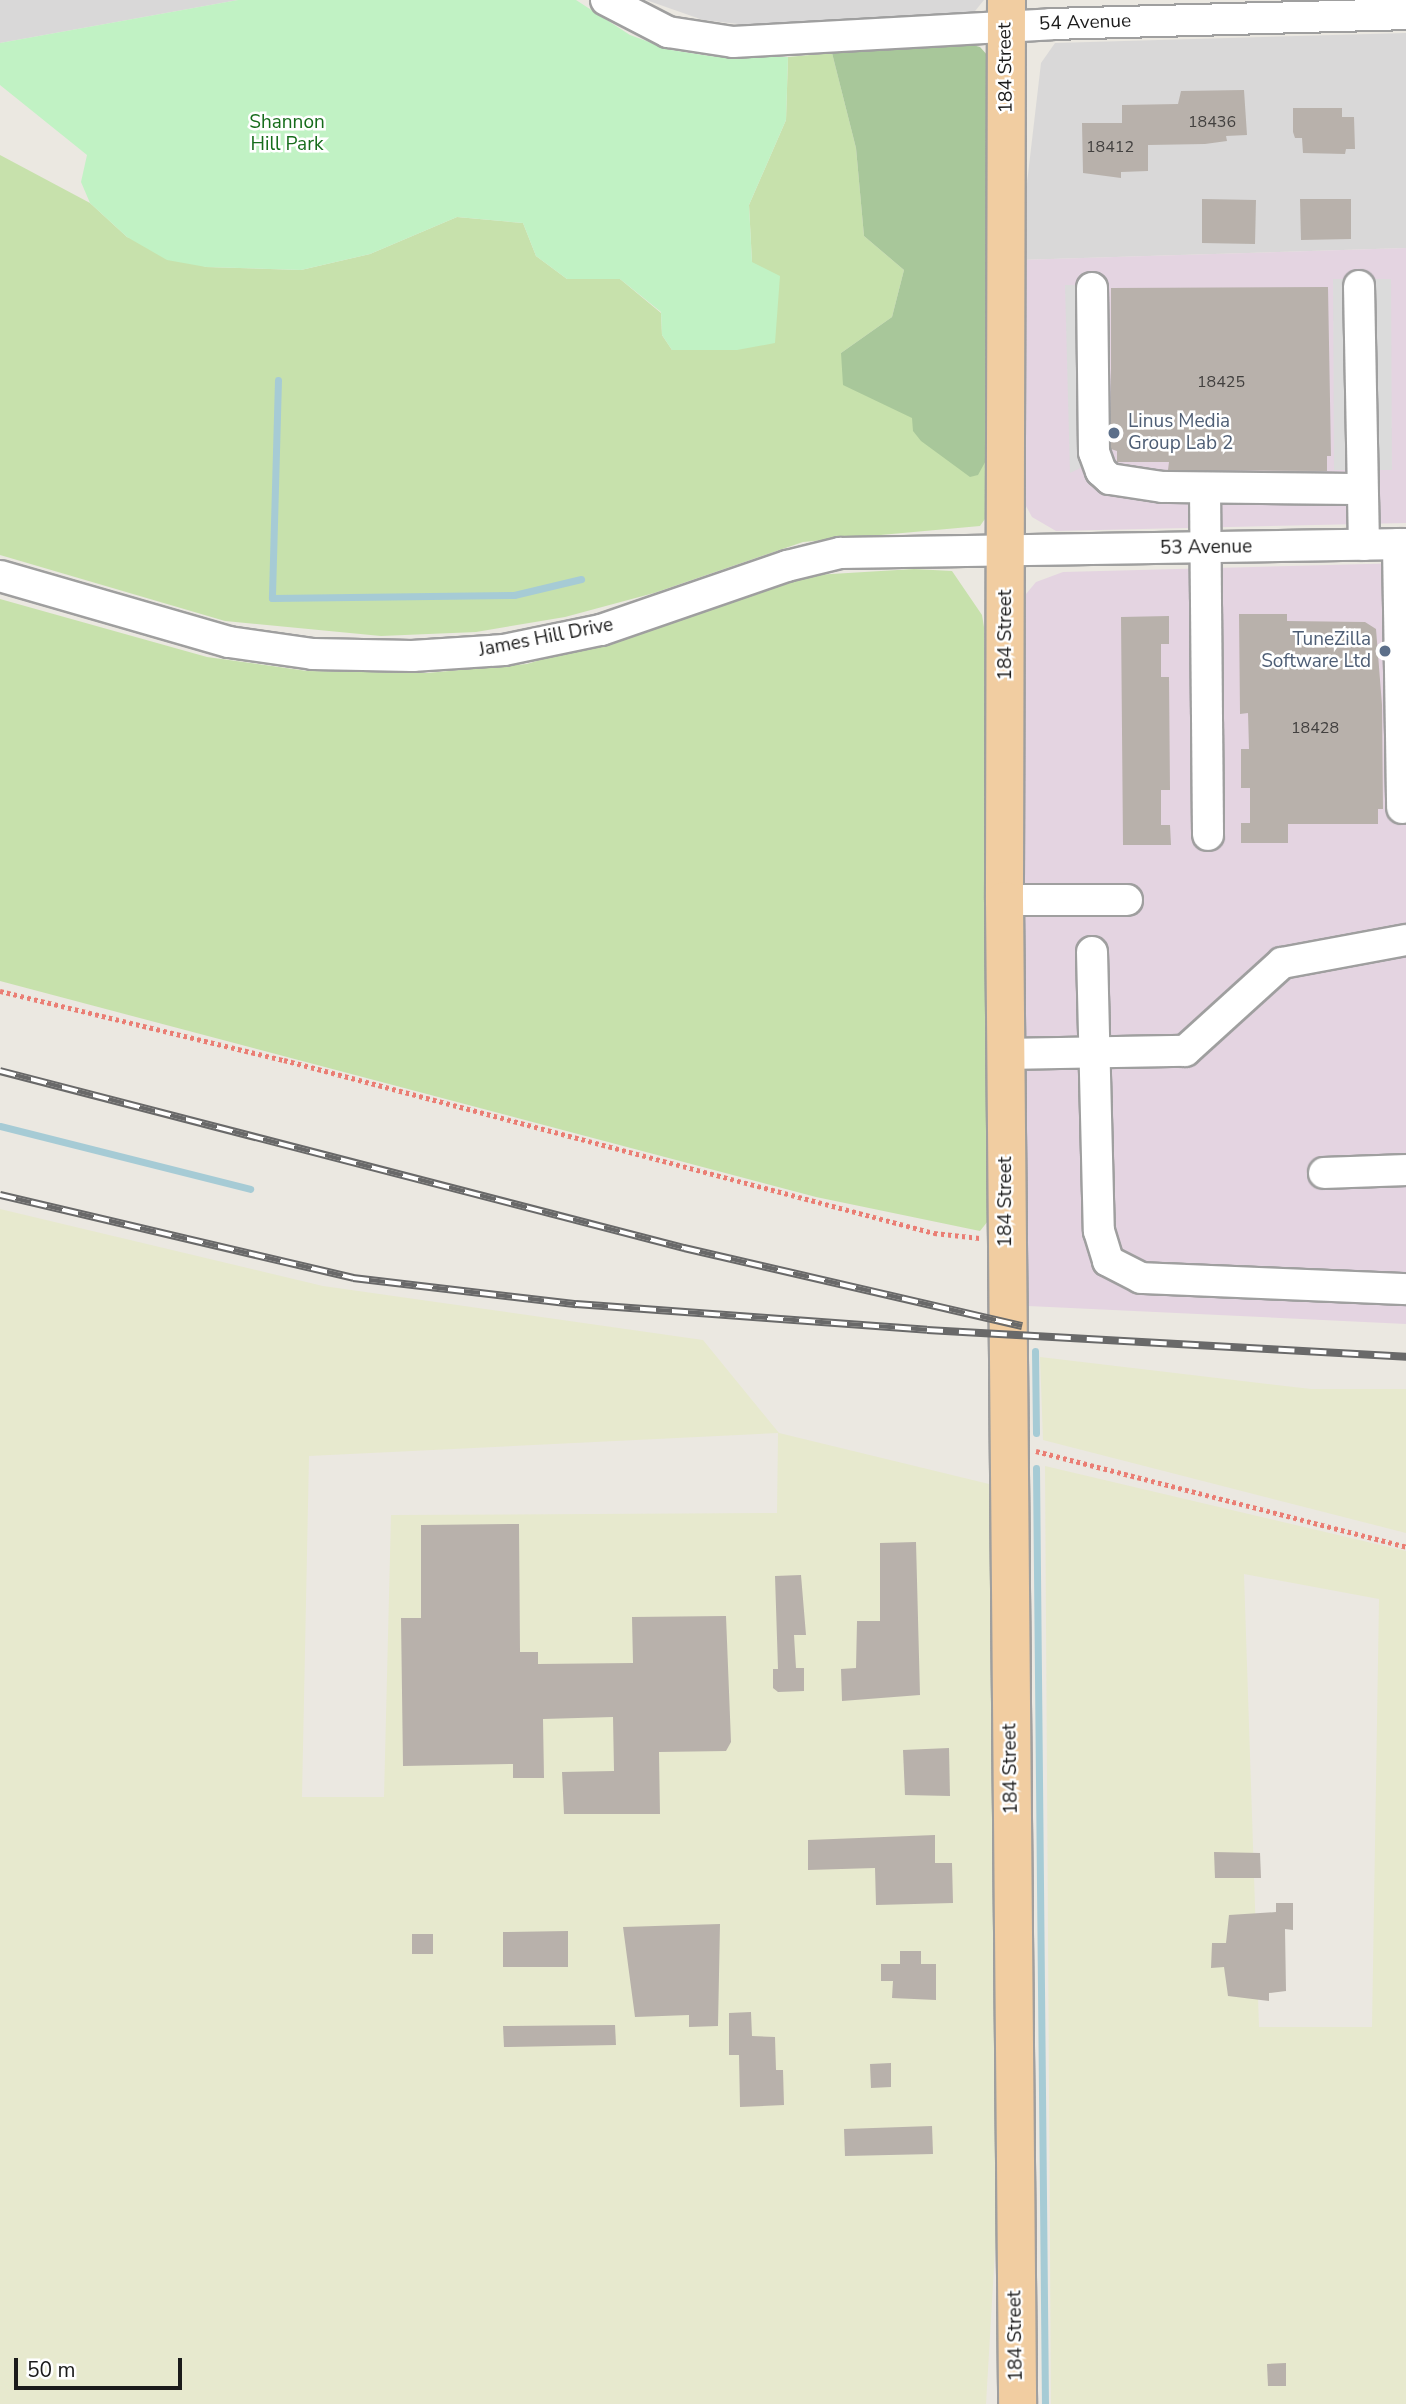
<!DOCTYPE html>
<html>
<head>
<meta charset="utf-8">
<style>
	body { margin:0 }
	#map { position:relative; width:1406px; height:2404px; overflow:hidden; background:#ebe8e1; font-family:"Nunito Sans",sans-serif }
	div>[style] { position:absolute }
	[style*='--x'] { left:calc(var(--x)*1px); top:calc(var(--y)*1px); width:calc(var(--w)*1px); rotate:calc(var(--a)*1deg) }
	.residential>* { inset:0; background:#d9d8d8 }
	.industrial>* { inset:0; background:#e4d4e1 }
	.farmland>* { inset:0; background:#e7e9ce }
	.grass>* { inset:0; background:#c7e1ac }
	.forest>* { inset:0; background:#a8c79a }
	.park>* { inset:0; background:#c1f2c4 }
	.parking>* { inset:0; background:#dbdbdb }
	.stream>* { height:7px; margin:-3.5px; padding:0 3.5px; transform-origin:3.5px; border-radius:3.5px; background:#a6cbd5 }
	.building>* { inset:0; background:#b8b1ab }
	.path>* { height:4.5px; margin-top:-2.25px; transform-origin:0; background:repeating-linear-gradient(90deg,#ea7e74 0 3.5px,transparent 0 7px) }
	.roads { filter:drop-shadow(2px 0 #9f9f9f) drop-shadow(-2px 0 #9f9f9f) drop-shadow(0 2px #9f9f9f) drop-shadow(0 -2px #9f9f9f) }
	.minor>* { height:30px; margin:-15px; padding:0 15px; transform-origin:15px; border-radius:15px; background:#fff }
	.major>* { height:37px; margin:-18.5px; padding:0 18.5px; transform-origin:18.5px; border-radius:18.5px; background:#f1cda1 }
	.rail>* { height:8px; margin-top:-4px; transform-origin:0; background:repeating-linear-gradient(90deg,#fff 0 16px,#696969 0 32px); box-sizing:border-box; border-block:2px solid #696969 }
	.dots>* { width:19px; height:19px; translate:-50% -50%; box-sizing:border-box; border:4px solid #fff; border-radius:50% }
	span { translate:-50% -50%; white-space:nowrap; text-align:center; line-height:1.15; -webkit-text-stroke:5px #fff; paint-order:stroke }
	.number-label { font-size:16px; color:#42403f }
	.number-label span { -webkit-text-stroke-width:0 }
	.street-label { font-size:19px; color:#1b1b1b }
	.park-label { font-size:19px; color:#166c1b }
	.service-label { font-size:19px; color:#4e5e75 }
	.left { translate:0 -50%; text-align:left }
	.right { translate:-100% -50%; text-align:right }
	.scale { position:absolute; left:14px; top:2358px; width:168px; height:32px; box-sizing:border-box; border:4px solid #1b1b1b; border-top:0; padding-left:9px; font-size:21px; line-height:24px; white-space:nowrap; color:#1b1b1b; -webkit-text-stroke:5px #fff; paint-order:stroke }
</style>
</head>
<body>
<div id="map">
	<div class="residential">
		<i style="clip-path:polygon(0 0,238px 0,0 43px)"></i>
		<i style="clip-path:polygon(646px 0,984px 0,971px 16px,756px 26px,703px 20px)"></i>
		<i style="clip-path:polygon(1406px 33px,1406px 248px,1018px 260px,1041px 63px,1055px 43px)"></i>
	</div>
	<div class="industrial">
		<i style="clip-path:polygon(1406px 248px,1406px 523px,1056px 531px,1032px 517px,1021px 497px,1018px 260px)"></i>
		<i style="clip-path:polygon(1406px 563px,1406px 1324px,1028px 1306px,1019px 611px,1026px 594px,1036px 582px,1063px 572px)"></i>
	</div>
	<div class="farmland">
		<i style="clip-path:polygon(evenodd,0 1209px,323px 1286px,703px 1340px,779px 1433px,989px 1484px,999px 2182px,986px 2404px,0 2404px,0 1209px,778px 1433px,777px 1513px,391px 1515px,384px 1797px,302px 1797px,309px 1456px,778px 1433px)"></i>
		<i style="clip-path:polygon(1040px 1357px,1311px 1389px,1406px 1389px,1406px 1533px,1043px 1440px)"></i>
		<i style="clip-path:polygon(evenodd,1045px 1466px,1406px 1551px,1406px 2404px,1051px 2404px,1045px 1466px,1244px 1574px,1379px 1599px,1372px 2027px,1259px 2027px,1244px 1574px)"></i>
	</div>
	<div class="grass">
		<i style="clip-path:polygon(832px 53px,856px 148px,864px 236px,904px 270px,892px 317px,841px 353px,994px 446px,989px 513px,980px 526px,803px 542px,654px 593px,565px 617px,476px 632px,381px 636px,225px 621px,0 555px,0 155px,90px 203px,127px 237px,206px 267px,301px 270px,370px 254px,457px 217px,523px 223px,536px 256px,567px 279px,620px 279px,661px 313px,662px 335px,672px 350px,704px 348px,752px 262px,749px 205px,786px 120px,788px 57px)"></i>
		<i style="clip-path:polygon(914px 569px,952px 571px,982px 615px,984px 627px,988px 1221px,980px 1231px,816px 1197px,0 981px,0 599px,207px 657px,307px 671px,427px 673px,527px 664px,815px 575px)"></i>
	</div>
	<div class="forest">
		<i style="clip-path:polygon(969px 44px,980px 47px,989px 57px,994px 446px,978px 475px,970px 477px,921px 441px,913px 431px,912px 418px,843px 385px,841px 353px,892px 317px,904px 270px,864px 236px,856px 148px,832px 53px)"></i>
	</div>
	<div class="park">
		<i style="clip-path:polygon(238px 0,576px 0,630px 35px,671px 50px,716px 57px,788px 57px,786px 120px,749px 205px,752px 262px,780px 276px,775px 343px,737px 350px,672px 350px,662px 335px,661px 312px,620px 279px,567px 279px,536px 256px,523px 223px,457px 217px,370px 254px,301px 270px,206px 267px,167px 260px,127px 237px,90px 203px,81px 182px,87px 155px,0 85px,0 43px)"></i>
	</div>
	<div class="parking">
		<i style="clip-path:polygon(1333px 279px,1391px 279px,1392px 470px,1334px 470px)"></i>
		<i style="clip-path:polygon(1065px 285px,1107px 285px,1109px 454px,1070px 473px)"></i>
	</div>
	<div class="stream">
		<i style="--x:278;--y:380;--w:218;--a:91.6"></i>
		<i style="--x:272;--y:598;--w:242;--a:-0.7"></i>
		<i style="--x:514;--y:595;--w:69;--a:-13.4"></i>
		<i style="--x:0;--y:1126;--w:258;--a:14.1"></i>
		<i style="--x:1035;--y:1351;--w:82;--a:89.3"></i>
		<i style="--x:1036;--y:1468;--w:936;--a:89.45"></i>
	</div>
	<div class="building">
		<i style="clip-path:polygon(1244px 90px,1247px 135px,1226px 136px,1227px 141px,1205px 144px,1148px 145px,1148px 171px,1121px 172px,1121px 178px,1083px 173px,1082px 123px,1122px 123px,1122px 105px,1178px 104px,1181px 91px)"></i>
		<i style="clip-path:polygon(1293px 108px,1342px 108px,1342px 117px,1354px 117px,1355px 149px,1346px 149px,1345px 154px,1303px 153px,1302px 138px,1295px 138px,1293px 132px)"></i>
		<i style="clip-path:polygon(1202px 199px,1256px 200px,1255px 244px,1202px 243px)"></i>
		<i style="clip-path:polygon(1300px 199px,1351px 199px,1351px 239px,1301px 240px)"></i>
		<i style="clip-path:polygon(1328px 287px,1331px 456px,1327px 456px,1327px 471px,1168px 470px,1169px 462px,1117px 462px,1117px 451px,1111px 449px,1111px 288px)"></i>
		<i style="clip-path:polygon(1239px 614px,1287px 614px,1287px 621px,1365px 622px,1376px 629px,1382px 705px,1383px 809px,1378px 809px,1378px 824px,1288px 824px,1288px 843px,1241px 843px,1241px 823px,1250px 823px,1250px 788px,1241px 788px,1241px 749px,1249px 749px,1248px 713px,1240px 714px)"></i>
		<i style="clip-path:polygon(1169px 616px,1169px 644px,1161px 644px,1161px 677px,1169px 677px,1170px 790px,1161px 790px,1161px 825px,1170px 825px,1171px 845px,1123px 845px,1121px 617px)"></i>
		<i style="clip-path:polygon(519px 1524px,520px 1652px,538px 1652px,538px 1664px,633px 1663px,632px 1617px,726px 1616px,731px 1742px,726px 1751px,659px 1752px,660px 1814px,564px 1814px,562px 1772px,614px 1771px,613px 1717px,543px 1719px,544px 1778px,513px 1778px,513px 1764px,403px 1766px,401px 1618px,421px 1618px,421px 1525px)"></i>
		<i style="clip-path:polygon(916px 1542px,920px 1695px,842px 1701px,841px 1669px,856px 1668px,857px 1621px,880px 1621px,880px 1543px)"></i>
		<i style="clip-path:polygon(801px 1575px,806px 1635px,794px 1635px,796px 1668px,804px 1668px,804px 1691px,778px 1692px,773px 1688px,773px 1669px,778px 1669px,775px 1576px)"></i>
		<i style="clip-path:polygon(949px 1748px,950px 1796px,905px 1795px,903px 1750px)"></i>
		<i style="clip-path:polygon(935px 1835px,935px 1863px,952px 1863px,953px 1903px,876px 1905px,875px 1868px,808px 1870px,808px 1840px)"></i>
		<i style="clip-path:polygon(1214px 1852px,1260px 1853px,1261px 1878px,1215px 1878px)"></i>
		<i style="clip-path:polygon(1276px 1903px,1293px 1903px,1293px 1930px,1285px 1929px,1286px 1991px,1269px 1993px,1269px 2001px,1228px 1996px,1224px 1967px,1211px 1968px,1212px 1943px,1226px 1943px,1229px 1915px,1276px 1912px)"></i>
		<i style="clip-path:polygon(720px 1924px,718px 2026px,689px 2027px,689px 2015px,635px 2017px,623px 1927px)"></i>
		<i style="clip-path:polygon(568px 1931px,568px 1967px,503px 1967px,503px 1932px)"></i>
		<i style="clip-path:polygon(412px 1934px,433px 1934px,433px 1954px,412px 1954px)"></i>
		<i style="clip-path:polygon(900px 1951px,921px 1951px,921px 1964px,936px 1964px,936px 2000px,892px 1998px,893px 1981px,881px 1981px,881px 1964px,900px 1964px)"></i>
		<i style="clip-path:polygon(751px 2012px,752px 2036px,775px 2037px,776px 2070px,783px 2070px,784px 2105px,740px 2107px,739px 2055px,729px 2055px,729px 2013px)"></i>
		<i style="clip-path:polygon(615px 2025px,616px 2045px,504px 2047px,503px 2026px)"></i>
		<i style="clip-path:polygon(891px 2063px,891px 2087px,871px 2088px,870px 2064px)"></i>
		<i style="clip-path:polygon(932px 2126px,933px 2154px,845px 2156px,844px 2129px)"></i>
		<i style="clip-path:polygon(1286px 2363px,1286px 2386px,1268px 2386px,1267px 2364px)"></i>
	</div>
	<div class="path">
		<i style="--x:0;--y:991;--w:292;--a:13.7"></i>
		<i style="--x:284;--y:1060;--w:673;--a:14.9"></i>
		<i style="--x:934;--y:1233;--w:46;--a:6.2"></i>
		<i style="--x:1036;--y:1451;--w:382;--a:14.5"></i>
	</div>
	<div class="roads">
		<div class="minor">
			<i style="--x:606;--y:0;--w:70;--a:27.3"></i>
			<i style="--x:668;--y:32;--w:66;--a:8.7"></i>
			<i style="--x:733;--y:42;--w:319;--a:-3.2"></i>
			<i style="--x:1051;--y:24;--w:355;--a:-1.6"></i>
			<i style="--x:1359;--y:286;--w:259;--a:88.9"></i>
			<i style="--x:1092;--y:288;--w:164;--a:89.3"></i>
			<i style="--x:1094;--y:452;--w:20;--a:70"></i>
			<i style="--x:1101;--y:471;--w:12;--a:42"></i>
			<i style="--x:1110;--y:479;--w:53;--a:8.7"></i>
			<i style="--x:1162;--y:487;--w:200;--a:0.6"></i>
			<i style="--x:1205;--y:488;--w:347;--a:89.5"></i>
			<i style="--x:1398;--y:544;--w:264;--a:89.1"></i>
			<i style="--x:0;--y:576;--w:238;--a:16.1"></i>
			<i style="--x:229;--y:642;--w:85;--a:8.1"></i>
			<i style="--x:313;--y:654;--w:99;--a:1.2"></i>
			<i style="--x:412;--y:656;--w:92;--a:-3.7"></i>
			<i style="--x:504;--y:650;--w:99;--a:-11.7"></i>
			<i style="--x:601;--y:630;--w:197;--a:-19"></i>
			<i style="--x:787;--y:566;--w:55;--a:-13.8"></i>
			<i style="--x:840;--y:553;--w:566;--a:-0.91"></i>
			<i style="--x:1004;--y:900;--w:123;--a:0"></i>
			<i style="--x:1092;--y:952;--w:279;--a:88.6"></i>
			<i style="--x:1099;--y:1231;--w:31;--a:73"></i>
			<i style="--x:1108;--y:1261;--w:37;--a:27"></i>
			<i style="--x:1141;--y:1278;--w:265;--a:2.4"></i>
			<i style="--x:1005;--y:1054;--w:180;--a:-1"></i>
			<i style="--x:1185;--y:1051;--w:131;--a:-42.2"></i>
			<i style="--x:1282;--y:963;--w:126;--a:-10.5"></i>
			<i style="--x:1324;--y:1173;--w:82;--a:-2.1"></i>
		</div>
		<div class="major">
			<i style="--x:1006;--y:0;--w:900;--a:90.13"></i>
			<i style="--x:1004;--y:900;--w:1504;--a:89.5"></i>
		</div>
	</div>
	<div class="rail">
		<i style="--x:0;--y:1071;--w:707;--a:14.51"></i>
		<i style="--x:684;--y:1248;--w:347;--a:13"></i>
		<i style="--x:0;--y:1195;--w:363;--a:13.2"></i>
		<i style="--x:353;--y:1278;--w:225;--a:6.7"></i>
		<i style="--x:576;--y:1304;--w:352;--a:4.2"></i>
		<i style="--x:927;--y:1330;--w:480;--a:3.2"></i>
	</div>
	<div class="dots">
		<i style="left:1114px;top:433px;background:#5c6f8a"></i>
		<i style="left:1385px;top:651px;background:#5c6f8a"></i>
	</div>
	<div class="number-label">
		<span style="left:1212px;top:122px">18436</span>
		<span style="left:1110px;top:147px">18412</span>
		<span style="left:1221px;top:382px">18425</span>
		<span style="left:1315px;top:728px">18428</span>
	</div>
	<div class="street-label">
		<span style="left:1085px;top:23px;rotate:-2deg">54 Avenue</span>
		<span style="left:1006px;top:68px;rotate:-91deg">184 Street</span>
		<span style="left:1206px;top:548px;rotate:-1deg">53 Avenue</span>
		<span style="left:1006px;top:635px;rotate:-90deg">184 Street</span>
		<span style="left:546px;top:638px;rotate:-11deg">James Hill Drive</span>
		<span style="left:1006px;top:1202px;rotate:-90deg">184 Street</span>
		<span style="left:1011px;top:1769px;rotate:-91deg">184 Street</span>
		<span style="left:1016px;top:2336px;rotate:-91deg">184 Street</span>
	</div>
	<div class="park-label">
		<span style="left:287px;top:134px">Shannon<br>Hill Park</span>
	</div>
	<div class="service-label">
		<span class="left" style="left:1128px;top:433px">Linus Media<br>Group Lab 2</span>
		<span class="right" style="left:1371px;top:651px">TuneZilla<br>Software Ltd</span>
	</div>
	<div class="scale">50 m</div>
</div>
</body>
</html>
